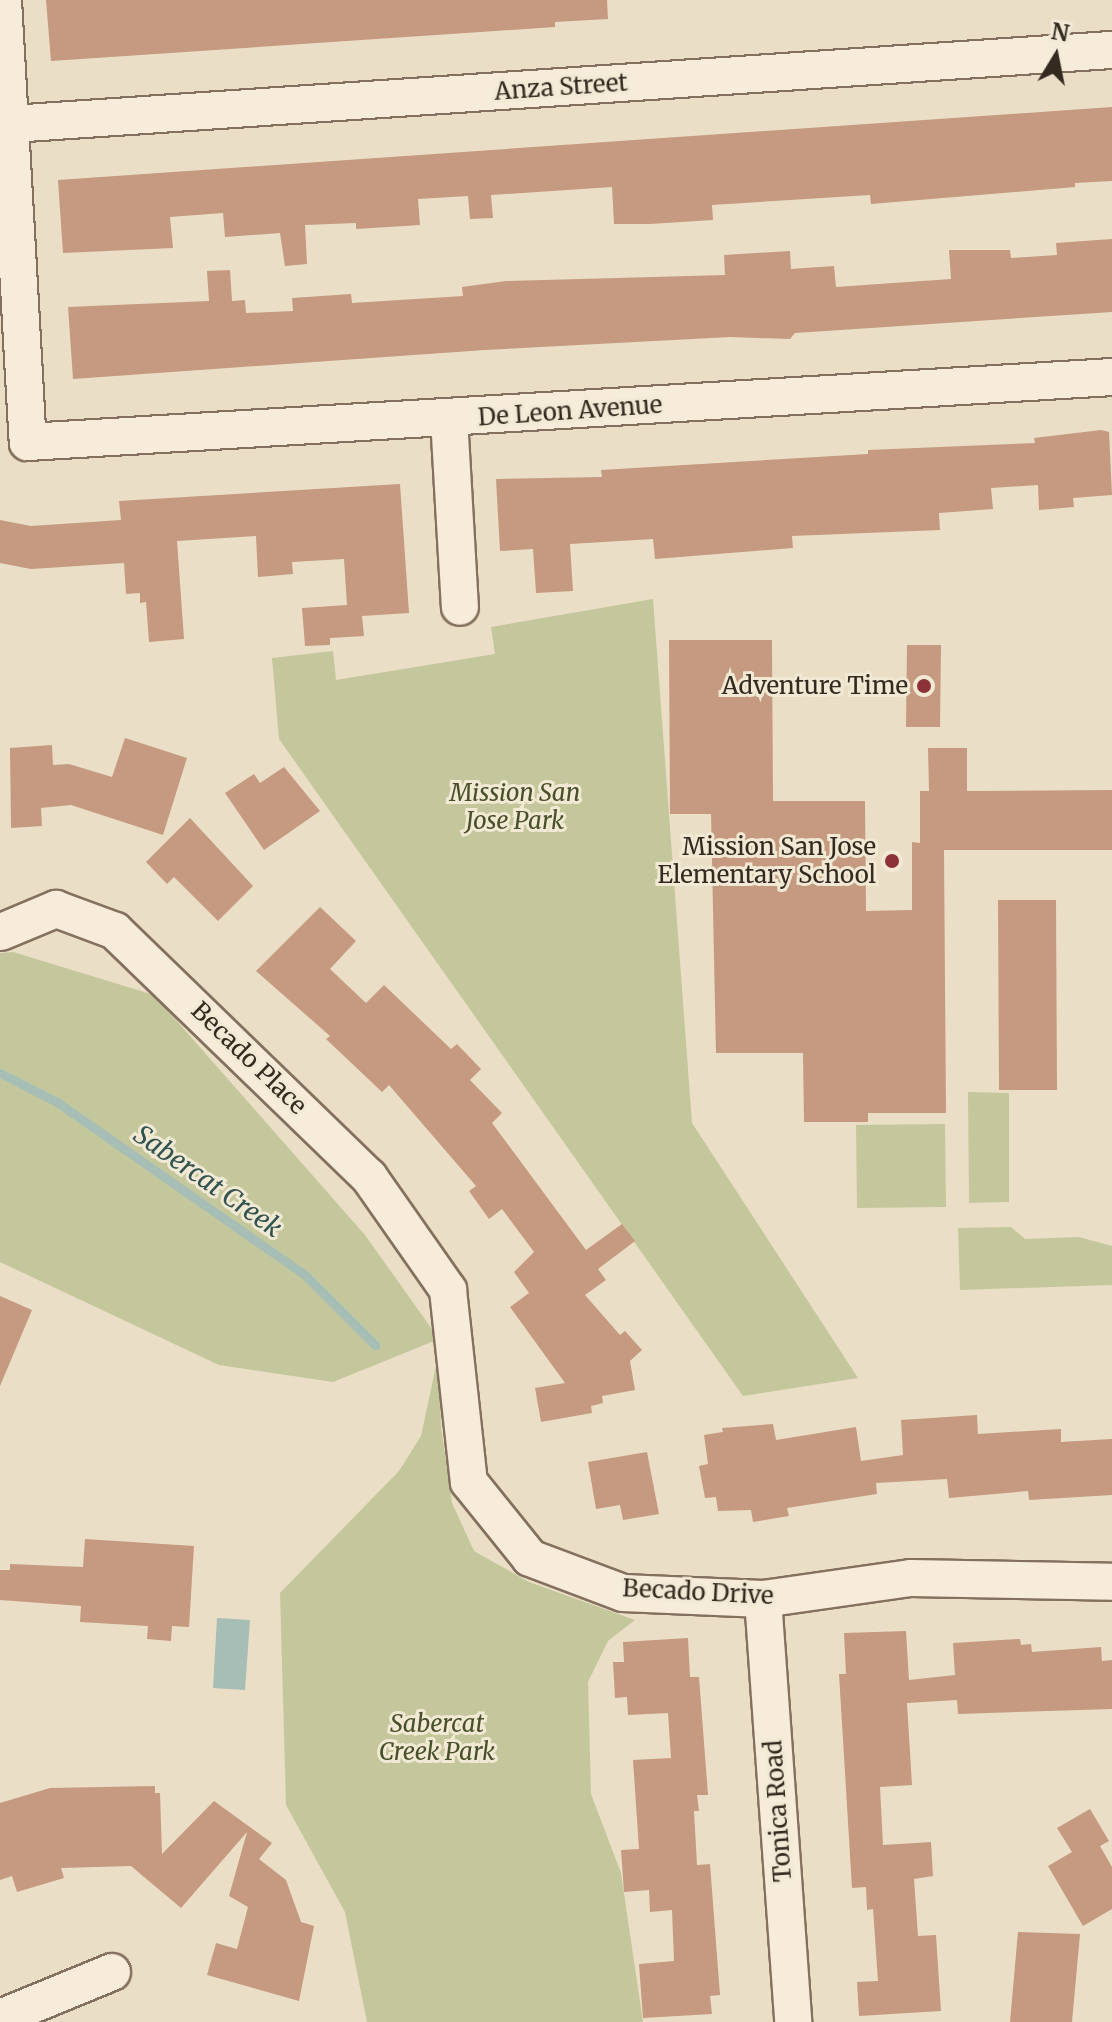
<!DOCTYPE html>
<html>
<head>
<meta charset="utf-8">
<style>
	body { margin:0 }
	#map { position:relative; width:1112px; height:2022px; overflow:hidden; background:#eadec6; font-family:Merriweather,serif }
	div>[style] { position:absolute }
	[style*='--x'] { left:calc(var(--x)*1px); top:calc(var(--y)*1px); width:calc(var(--w)*1px); rotate:calc(var(--a)*1deg) }
	.green>* { inset:0; background:#c4c79b }
	.water>* { inset:0; background:#a7beb7 }
	.stream>* { height:9px; margin:-4.5px; padding:0 4.5px; transform-origin:4.5px; border-radius:4.5px; background:#a7beb7 }
	.building>* { inset:0; background:#c59a80 }
	.roads { filter:drop-shadow(2px 0 #84705e) drop-shadow(-2px 0 #84705e) drop-shadow(0 2px #84705e) drop-shadow(0 -2px #84705e) }
	.minor>* { height:36px; margin:-18px; padding:0 18px; transform-origin:18px; border-radius:18px; background:#f6ecd9 }
	.dots>* { width:22px; height:22px; translate:-50% -50%; box-sizing:border-box; border:4px solid #f2e9d5; border-radius:50% }
	span { translate:-50% -50%; white-space:nowrap; text-align:center; line-height:1.15; -webkit-text-stroke:6px #f2e9d5; paint-order:stroke }
	.street-label { font-size:24px; color:#352a20 }
	.poi-label { font-size:24px; color:#352a20 }
	.right { translate:-100% -50%; text-align:right }
	.park-label { font-size:24px; color:#475028; font-style:italic }
	.water-label { font-size:26px; color:#315450; font-style:italic }
	.north { position:absolute; left:1016px; top:16px; width:80px; height:80px; -webkit-text-stroke:6px #f2e9d5; paint-order:stroke; rotate:10deg; font-size:22px; font-weight:700; line-height:32px; text-align:center; color:#352a20 }
	.north::after { content:''; display:block; margin:auto; width:28px; height:36px; background:#352a20; clip-path:polygon(50% 0,100% 100%,50% 72%,0 100%) }
</style>
</head>
<body>
<div id="map">
	<div class="green">
		<i style="clip-path:polygon(653px 599px,692px 1123px,858px 1378px,743px 1396px,279px 739px,272px 658px,333px 651px,336px 680px,495px 654px,491px 627px)"></i>
		<i style="clip-path:polygon(13px 952px,154px 995px,365px 1235px,439px 1339px,333px 1382px,219px 1365px,0 1262px,0 953px)"></i>
		<i style="clip-path:polygon(968px 1092px,1009px 1093px,1009px 1202px,969px 1203px)"></i>
		<i style="clip-path:polygon(945px 1124px,946px 1207px,857px 1208px,856px 1125px)"></i>
		<i style="clip-path:polygon(1011px 1227px,1025px 1239px,1079px 1237px,1112px 1246px,1112px 1285px,960px 1290px,958px 1228px)"></i>
		<i style="clip-path:polygon(439px 1352px,441px 1427px,452px 1503px,474px 1551px,529px 1582px,635px 1620px,608px 1641px,588px 1682px,591px 1794px,621px 1873px,643px 2022px,367px 2022px,345px 1912px,286px 1805px,280px 1593px,399px 1471px,421px 1436px)"></i>
	</div>
	<div class="water">
		<i style="clip-path:polygon(217px 1618px,250px 1620px,245px 1690px,213px 1688px)"></i>
	</div>
	<div class="stream">
		<i style="--x:0;--y:1073;--w:64;--a:27"></i>
		<i style="--x:57;--y:1102;--w:304;--a:34.9"></i>
		<i style="--x:306;--y:1276;--w:98;--a:45"></i>
	</div>
	<div class="building">
		<i style="clip-path:polygon(46px 0,607px 0,608px 19px,555px 22px,555px 27px,51px 61px)"></i>
		<i style="clip-path:polygon(1112px 107px,1112px 181px,1075px 183px,1075px 187px,871px 204px,870px 195px,712px 205px,713px 220px,650px 224px,614px 224px,612px 187px,491px 195px,493px 218px,470px 219px,468px 196px,418px 199px,420px 225px,356px 229px,356px 223px,305px 225px,307px 264px,285px 266px,280px 233px,225px 237px,223px 213px,170px 217px,173px 248px,63px 253px,58px 180px)"></i>
		<i style="clip-path:polygon(1112px 239px,1112px 312px,795px 333px,790px 339px,730px 337px,485px 350px,73px 379px,68px 307px,209px 301px,207px 271px,230px 270px,232px 301px,245px 300px,246px 313px,293px 311px,292px 298px,351px 294px,352px 303px,463px 296px,462px 287px,506px 281px,725px 275px,724px 255px,790px 251px,791px 269px,834px 266px,836px 287px,951px 279px,949px 250px,1010px 250px,1011px 258px,1057px 255px,1056px 243px)"></i>
		<i style="clip-path:polygon(1101px 430px,1109px 432px,1112px 495px,1073px 498px,1074px 507px,1039px 510px,1038px 485px,991px 488px,993px 509px,939px 513px,940px 530px,792px 536px,793px 548px,655px 559px,653px 539px,570px 544px,573px 591px,536px 593px,533px 549px,500px 551px,496px 479px,602px 477px,601px 470px,868px 454px,868px 450px,1035px 443px,1034px 438px)"></i>
		<i style="clip-path:polygon(400px 484px,409px 613px,362px 616px,364px 636px,330px 638px,330px 645px,305px 646px,302px 608px,347px 605px,344px 559px,292px 562px,293px 574px,258px 577px,256px 536px,177px 541px,184px 639px,149px 642px,146px 602px,140px 603px,140px 593px,126px 594px,124px 563px,31px 569px,0 563px,0 520px,31px 526px,121px 520px,119px 501px)"></i>
		<i style="clip-path:polygon(669px 640px,772px 640px,773px 801px,865px 801px,866px 911px,912px 910px,912px 842px,920px 843px,920px 791px,929px 791px,928px 748px,967px 748px,967px 791px,1112px 790px,1112px 850px,944px 850px,946px 1113px,868px 1113px,868px 1122px,804px 1122px,803px 1053px,716px 1053px,711px 814px,670px 814px)"></i>
		<i style="clip-path:polygon(907px 645px,941px 645px,940px 727px,906px 727px)"></i>
		<i style="clip-path:polygon(125px 738px,187px 758px,163px 835px,71px 805px,41px 808px,42px 826px,11px 828px,10px 748px,52px 745px,53px 765px,69px 764px,112px 777px)"></i>
		<i style="clip-path:polygon(284px 767px,320px 811px,264px 850px,225px 793px,254px 774px,260px 783px)"></i>
		<i style="clip-path:polygon(190px 818px,253px 886px,218px 921px,174px 877px,167px 884px,146px 862px)"></i>
		<i style="clip-path:polygon(998px 900px,1056px 900px,1057px 1090px,999px 1090px)"></i>
		<i style="clip-path:polygon(320px 907px,356px 941px,330px 969px,366px 1003px,384px 985px,451px 1049px,457px 1044px,481px 1069px,470px 1080px,502px 1113px,492px 1123px,586px 1250px,622px 1224px,635px 1241px,598px 1269px,606px 1280px,585px 1295px,620px 1335px,625px 1331px,642px 1350px,630px 1361px,635px 1390px,602px 1396px,603px 1403px,591px 1406px,592px 1413px,541px 1422px,535px 1388px,565px 1383px,510px 1307px,529px 1293px,514px 1272px,534px 1252px,502px 1209px,489px 1219px,469px 1191px,476px 1186px,389px 1085px,382px 1092px,326px 1039px,330px 1036px,256px 971px)"></i>
		<i style="clip-path:polygon(0 1296px,32px 1310px,0 1386px)"></i>
		<i style="clip-path:polygon(977px 1415px,978px 1434px,1061px 1429px,1061px 1442px,1112px 1439px,1112px 1495px,1029px 1500px,1028px 1491px,949px 1498px,947px 1479px,876px 1483px,877px 1494px,787px 1508px,789px 1516px,753px 1522px,751px 1510px,718px 1511px,716px 1497px,705px 1498px,699px 1466px,708px 1464px,704px 1435px,723px 1432px,722px 1428px,773px 1424px,776px 1440px,856px 1427px,861px 1461px,903px 1455px,901px 1420px)"></i>
		<i style="clip-path:polygon(647px 1452px,659px 1514px,623px 1520px,620px 1505px,596px 1509px,588px 1462px)"></i>
		<i style="clip-path:polygon(85px 1539px,194px 1546px,189px 1627px,172px 1626px,171px 1641px,147px 1639px,148px 1626px,80px 1622px,81px 1606px,0 1600px,0 1570px,10px 1570px,10px 1564px,83px 1567px)"></i>
		<i style="clip-path:polygon(906px 1631px,909px 1680px,955px 1675px,953px 1643px,1020px 1639px,1021px 1645px,1031px 1644px,1032px 1652px,1101px 1647px,1102px 1661px,1112px 1660px,1112px 1709px,958px 1714px,957px 1700px,907px 1703px,912px 1785px,880px 1787px,883px 1845px,931px 1842px,933px 1876px,914px 1879px,918px 1936px,936px 1935px,941px 2011px,859px 2016px,857px 1982px,878px 1981px,873px 1909px,867px 1910px,866px 1887px,852px 1888px,839px 1674px,846px 1674px,844px 1633px)"></i>
		<i style="clip-path:polygon(688px 1638px,690px 1677px,699px 1677px,708px 1795px,697px 1795px,699px 1811px,694px 1811px,697px 1865px,710px 1864px,720px 1995px,710px 1996px,712px 2014px,643px 2018px,639px 1964px,674px 1961px,672px 1910px,650px 1912px,649px 1890px,624px 1892px,621px 1850px,639px 1849px,633px 1760px,671px 1758px,668px 1713px,628px 1715px,627px 1697px,615px 1698px,613px 1662px,624px 1662px,623px 1642px)"></i>
		<i style="clip-path:polygon(155px 1786px,155px 1793px,160px 1793px,162px 1854px,214px 1801px,272px 1843px,259px 1859px,286px 1880px,301px 1922px,314px 1926px,299px 2001px,207px 1975px,216px 1943px,237px 1949px,248px 1907px,229px 1896px,247px 1832px,181px 1908px,131px 1866px,61px 1868px,64px 1878px,17px 1892px,12px 1876px,0 1880px,0 1803px,50px 1788px)"></i>
		<i style="clip-path:polygon(1090px 1809px,1109px 1841px,1100px 1846px,1112px 1867px,1112px 1909px,1083px 1926px,1048px 1866px,1072px 1852px,1057px 1828px)"></i>
		<i style="clip-path:polygon(1018px 1932px,1080px 1934px,1072px 2022px,1010px 2022px)"></i>
	</div>
	<div class="roads">
		<div class="minor">
			<i style="--x:3;--y:0;--w:443;--a:86.8"></i>
			<i style="--x:28;--y:442;--w:1086;--a:-3.43"></i>
			<i style="--x:11;--y:124;--w:1103;--a:-3.85"></i>
			<i style="--x:449;--y:418;--w:189;--a:86.7"></i>
			<i style="--x:1;--y:932;--w:60;--a:-22.7"></i>
			<i style="--x:56;--y:909;--w:63;--a:20.4"></i>
			<i style="--x:115;--y:931;--w:354;--a:44.1"></i>
			<i style="--x:369;--y:1177;--w:138;--a:55"></i>
			<i style="--x:448;--y:1290;--w:193;--a:83.8"></i>
			<i style="--x:469;--y:1482;--w:97;--a:51.2"></i>
			<i style="--x:530;--y:1558;--w:99;--a:20.6"></i>
			<i style="--x:623;--y:1593;--w:140;--a:2.5"></i>
			<i style="--x:763;--y:1599;--w:149;--a:-8.1"></i>
			<i style="--x:911;--y:1578;--w:201;--a:1.1"></i>
			<i style="--x:763;--y:1599;--w:424;--a:85.9"></i>
			<i style="--x:0;--y:2018;--w:121;--a:-22.3"></i>
		</div>
	</div>
	<div class="dots">
		<i style="left:924px;top:686px;background:#8d3337"></i>
		<i style="left:892px;top:861px;background:#8d3337"></i>
	</div>
	<div class="street-label">
		<span style="left:561px;top:87px;rotate:-4deg">Anza Street</span>
		<span style="left:570px;top:411px;rotate:-4deg">De Leon Avenue</span>
		<span style="left:249px;top:1058px;rotate:44deg">Becado Place</span>
		<span style="left:698px;top:1592px;rotate:3deg">Becado Drive</span>
		<span style="left:778px;top:1811px;rotate:-94deg">Tonica Road</span>
	</div>
	<div class="poi-label">
		<span class="right" style="left:908px;top:686px">Adventure Time</span>
		<span class="right" style="left:876px;top:861px">Mission San Jose<br>Elementary School</span>
	</div>
	<div class="park-label">
		<span style="left:515px;top:807px">Mission San<br>Jose Park</span>
		<span style="left:437px;top:1738px">Sabercat<br>Creek Park</span>
	</div>
	<div class="water-label">
		<span style="left:208px;top:1181px;rotate:35deg">Sabercat Creek</span>
	</div>
	<div class="north">N</div>
</div>
</body>
</html>
